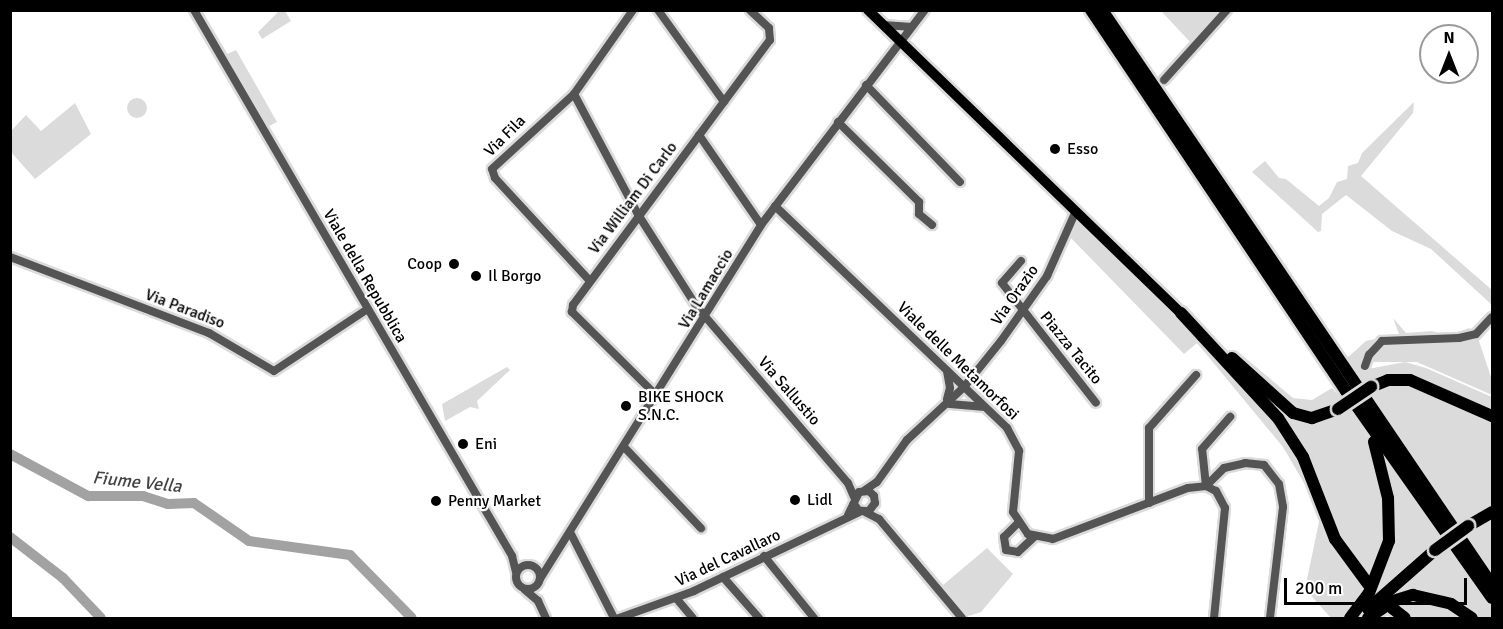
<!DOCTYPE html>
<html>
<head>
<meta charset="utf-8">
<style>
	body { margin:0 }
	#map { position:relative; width:1503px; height:629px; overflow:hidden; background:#fff; font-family:Signika,sans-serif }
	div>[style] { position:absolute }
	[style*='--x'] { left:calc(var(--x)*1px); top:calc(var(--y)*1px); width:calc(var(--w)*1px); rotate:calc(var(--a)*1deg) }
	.green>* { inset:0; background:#dbdbdb }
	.round { border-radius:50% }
	.river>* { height:10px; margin:-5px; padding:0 5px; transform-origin:5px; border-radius:5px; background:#a2a2a2 }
	.roads { filter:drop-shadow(2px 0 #dbdbdb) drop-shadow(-2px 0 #dbdbdb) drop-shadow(0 2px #dbdbdb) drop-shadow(0 -2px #dbdbdb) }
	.minor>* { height:8px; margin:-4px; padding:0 4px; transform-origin:4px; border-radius:4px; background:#545454 }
	.minor>.ring { margin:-4px; padding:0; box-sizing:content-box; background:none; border:8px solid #545454; border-radius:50% }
	.major>* { height:10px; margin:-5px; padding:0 5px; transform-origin:5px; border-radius:5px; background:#000 }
	.highway>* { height:12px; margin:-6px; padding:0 6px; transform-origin:6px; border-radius:6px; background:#000 }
	.bridges { filter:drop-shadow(2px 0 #dbdbdb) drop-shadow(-2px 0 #dbdbdb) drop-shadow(0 2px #dbdbdb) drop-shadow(0 -2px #dbdbdb) }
	.highway-bridge>* { height:12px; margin:-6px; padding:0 6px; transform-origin:6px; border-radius:6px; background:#000 }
	.dots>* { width:16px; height:16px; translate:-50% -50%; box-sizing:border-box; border:3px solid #fff; border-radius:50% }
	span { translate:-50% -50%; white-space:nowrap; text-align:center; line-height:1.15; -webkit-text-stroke:4.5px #fff; paint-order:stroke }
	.street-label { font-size:16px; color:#000 }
	.poi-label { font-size:16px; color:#000 }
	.left { translate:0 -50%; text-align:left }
	.right { translate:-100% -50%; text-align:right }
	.water-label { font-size:18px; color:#434343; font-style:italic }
	.frame { position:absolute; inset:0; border:12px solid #000; pointer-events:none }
	.north { position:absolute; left:1419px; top:24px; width:60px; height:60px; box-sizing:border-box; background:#fff; border:2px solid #999; border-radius:50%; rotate:0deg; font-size:16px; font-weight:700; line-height:24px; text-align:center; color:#000 }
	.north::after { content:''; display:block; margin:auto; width:21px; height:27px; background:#000; clip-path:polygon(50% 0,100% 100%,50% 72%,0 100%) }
	.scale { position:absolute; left:1284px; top:578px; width:183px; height:27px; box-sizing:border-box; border:3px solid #000; border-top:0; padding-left:8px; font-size:18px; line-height:21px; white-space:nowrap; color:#000; -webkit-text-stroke:4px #fff; paint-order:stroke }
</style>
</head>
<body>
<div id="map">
	<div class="green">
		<i style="clip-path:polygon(279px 11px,285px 11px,291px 21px,262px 39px,258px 32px)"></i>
		<i style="clip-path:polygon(1161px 11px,1225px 11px,1194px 46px)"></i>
		<i style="clip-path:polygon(236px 50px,277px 122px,269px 126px,227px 54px)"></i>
		<i class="round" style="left:127px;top:98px;width:20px;height:20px"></i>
		<i style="clip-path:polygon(1414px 102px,1413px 113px,1361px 176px,1492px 290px,1492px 305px,1431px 249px,1392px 231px,1346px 195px,1322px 214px,1321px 231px,1318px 232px,1252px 172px,1265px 161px,1279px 178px,1286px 179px,1319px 206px,1329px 198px,1337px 182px,1347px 179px,1348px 166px,1358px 163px,1362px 153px)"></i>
		<i style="clip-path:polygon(75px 103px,91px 134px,35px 179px,11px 152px,11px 131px,26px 115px,41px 131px)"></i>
		<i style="clip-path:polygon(1083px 223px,1197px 334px,1297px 448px,1324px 514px,1369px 588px,1345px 618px,1331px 618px,1305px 589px,1321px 512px,1283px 447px,1197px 343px,1184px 354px,1069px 236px,1073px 225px)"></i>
		<i style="clip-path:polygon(1393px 318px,1406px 333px,1432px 331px,1448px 336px,1469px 328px,1477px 335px,1492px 380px,1492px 395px,1417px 362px,1364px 362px,1361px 366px,1368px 369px,1405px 362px,1426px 368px,1492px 397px,1492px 411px,1424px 381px,1363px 387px,1346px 359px,1366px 341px,1399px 334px)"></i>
		<i style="clip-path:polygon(1214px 342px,1291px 415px,1350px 406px,1353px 412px,1377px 454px,1389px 521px,1370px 584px,1347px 550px,1312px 466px)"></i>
		<i style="clip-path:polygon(1243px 356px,1293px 398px,1312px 400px,1332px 388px,1343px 400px,1325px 413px,1296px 412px,1242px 362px)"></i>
		<i style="clip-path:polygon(507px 367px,510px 370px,477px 401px,479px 409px,470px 407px,445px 421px,442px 404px)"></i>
		<i style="clip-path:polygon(1400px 380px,1492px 418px,1492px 572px,1368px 395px)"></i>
		<i style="clip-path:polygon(1382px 453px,1492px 607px,1492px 618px,1476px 618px,1442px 597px,1382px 604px,1433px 547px,1364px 606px,1385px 569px)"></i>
		<i style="clip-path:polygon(987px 548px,1013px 574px,981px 612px,969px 616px,943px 585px)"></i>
		<i style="clip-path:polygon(1431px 599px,1468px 618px,1410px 618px,1393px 604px)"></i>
	</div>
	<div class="river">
		<i style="--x:10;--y:454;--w:89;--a:28.3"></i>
		<i style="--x:88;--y:496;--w:55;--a:0"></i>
		<i style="--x:143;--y:496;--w:26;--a:18"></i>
		<i style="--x:168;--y:504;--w:26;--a:-2"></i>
		<i style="--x:194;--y:503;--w:67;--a:34.6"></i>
		<i style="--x:249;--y:541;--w:102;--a:7.9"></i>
		<i style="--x:350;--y:555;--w:88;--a:45.5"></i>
		<i style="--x:10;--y:537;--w:67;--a:37.7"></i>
		<i style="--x:63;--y:578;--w:55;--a:46.5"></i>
	</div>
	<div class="roads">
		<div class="minor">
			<i style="--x:194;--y:10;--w:632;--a:59.78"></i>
			<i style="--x:512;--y:556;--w:16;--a:76"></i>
			<i style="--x:658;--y:10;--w:113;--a:54.3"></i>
			<i style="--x:883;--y:25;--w:26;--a:4"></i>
			<i style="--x:1164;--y:80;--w:94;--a:-48"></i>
			<i style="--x:866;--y:85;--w:135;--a:45.9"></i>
			<i style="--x:574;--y:94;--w:138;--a:62"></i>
			<i style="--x:639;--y:216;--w:108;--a:57.5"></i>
			<i style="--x:697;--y:307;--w:232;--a:49.4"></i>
			<i style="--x:848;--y:483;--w:15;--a:67"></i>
			<i style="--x:838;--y:122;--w:114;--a:44.6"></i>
			<i style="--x:919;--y:202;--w:12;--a:90"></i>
			<i style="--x:919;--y:214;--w:17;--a:40"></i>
			<i style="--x:699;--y:135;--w:109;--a:55.4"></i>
			<i style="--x:775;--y:206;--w:321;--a:43.7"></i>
			<i style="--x:1007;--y:428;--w:26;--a:62"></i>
			<i style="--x:1019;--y:451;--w:61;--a:95.6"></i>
			<i style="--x:1013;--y:512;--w:27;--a:56"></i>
			<i style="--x:1028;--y:534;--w:25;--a:11"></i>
			<i style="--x:1053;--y:539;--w:144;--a:-20.7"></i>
			<i style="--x:1188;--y:488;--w:18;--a:-6"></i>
			<i style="--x:1206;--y:486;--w:11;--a:27"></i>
			<i style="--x:1216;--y:491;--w:19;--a:62"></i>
			<i style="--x:1225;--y:508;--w:111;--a:95.7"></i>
			<i style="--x:10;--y:257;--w:213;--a:20.9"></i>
			<i style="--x:209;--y:333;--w:75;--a:30.3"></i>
			<i style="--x:274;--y:371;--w:110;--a:-33.5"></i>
			<i style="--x:1021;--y:261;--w:29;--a:131"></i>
			<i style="--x:1002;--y:283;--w:152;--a:51.9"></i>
			<i style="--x:590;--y:281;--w:140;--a:-132.7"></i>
			<i style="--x:495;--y:178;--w:9;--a:-108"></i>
			<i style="--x:492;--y:169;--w:111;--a:-42.4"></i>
			<i style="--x:574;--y:94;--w:103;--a:-54.9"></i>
			<i style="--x:1365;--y:366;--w:12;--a:-70"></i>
			<i style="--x:1369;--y:355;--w:19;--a:-47"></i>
			<i style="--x:1382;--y:341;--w:77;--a:-2.2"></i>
			<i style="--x:1459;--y:338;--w:17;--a:-13"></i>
			<i style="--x:1476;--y:334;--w:23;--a:-47"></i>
			<i style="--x:657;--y:396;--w:120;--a:-135.3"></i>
			<i style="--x:572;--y:312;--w:7;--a:-82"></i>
			<i style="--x:573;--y:305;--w:330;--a:-53.4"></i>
			<i style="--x:770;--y:40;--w:12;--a:-95"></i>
			<i style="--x:769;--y:28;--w:26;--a:-137"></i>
			<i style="--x:947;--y:399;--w:11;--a:-75"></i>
			<i style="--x:950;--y:388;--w:17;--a:-100"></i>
			<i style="--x:950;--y:404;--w:32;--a:5"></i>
			<i style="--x:624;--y:447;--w:112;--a:46.5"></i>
			<i style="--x:1206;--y:486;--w:25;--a:-45"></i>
			<i style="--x:1224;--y:468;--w:22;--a:-13"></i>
			<i style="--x:1245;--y:463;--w:19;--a:6"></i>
			<i style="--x:1264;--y:465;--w:24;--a:52"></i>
			<i style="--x:1279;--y:484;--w:23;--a:80"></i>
			<i style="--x:1283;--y:507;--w:112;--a:96.7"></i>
			<i style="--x:1206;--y:486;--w:37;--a:-96"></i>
			<i style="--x:1202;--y:449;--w:43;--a:-48.8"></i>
			<i style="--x:865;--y:490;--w:14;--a:-34"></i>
			<i style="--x:877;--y:482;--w:52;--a:-54.5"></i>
			<i style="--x:907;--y:440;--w:78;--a:-42.9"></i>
			<i style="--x:964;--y:387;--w:59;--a:-51.2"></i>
			<i style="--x:1001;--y:341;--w:80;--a:-54.7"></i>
			<i style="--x:1047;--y:276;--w:71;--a:-66"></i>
			<i style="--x:1149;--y:503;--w:75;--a:-90"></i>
			<i style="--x:1149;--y:428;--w:71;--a:-48.4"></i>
			<i style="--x:865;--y:512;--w:16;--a:27"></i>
			<i style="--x:879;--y:519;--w:129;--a:50"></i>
			<i style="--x:848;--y:515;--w:25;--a:-64"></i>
			<i style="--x:859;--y:492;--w:10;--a:-6"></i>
			<i style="--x:869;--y:491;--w:7;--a:45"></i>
			<i style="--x:874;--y:496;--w:7;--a:82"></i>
			<i style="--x:875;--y:503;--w:10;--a:127"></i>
			<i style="--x:869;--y:511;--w:10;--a:180"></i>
			<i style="--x:859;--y:511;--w:9;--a:-126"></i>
			<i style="--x:1017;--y:524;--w:18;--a:135"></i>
			<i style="--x:1004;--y:537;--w:13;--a:81"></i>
			<i style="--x:1006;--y:550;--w:12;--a:9"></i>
			<i style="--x:1018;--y:552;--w:22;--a:-43"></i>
			<i style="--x:570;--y:532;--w:97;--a:62.9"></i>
			<i style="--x:764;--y:556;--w:80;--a:51.1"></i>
			<i class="ring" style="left:516px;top:565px;width:16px;height:16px"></i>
			<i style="--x:723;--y:577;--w:55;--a:48.7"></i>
			<i style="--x:540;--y:579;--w:417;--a:-58"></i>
			<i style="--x:761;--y:225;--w:270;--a:-52.7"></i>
			<i style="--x:525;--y:590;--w:17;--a:40"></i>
			<i style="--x:538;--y:601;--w:19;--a:65"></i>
			<i style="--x:676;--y:598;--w:26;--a:50"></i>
			<i style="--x:619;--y:618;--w:80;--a:-19.8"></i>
			<i style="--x:694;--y:591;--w:186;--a:-25.5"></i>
		</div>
		<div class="major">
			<i style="--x:868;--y:10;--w:436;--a:44.1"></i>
		</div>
		<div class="highway">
			<i style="--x:1091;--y:10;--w:458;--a:56.2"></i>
			<i style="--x:1346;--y:391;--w:253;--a:54.8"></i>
			<i style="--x:1102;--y:10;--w:695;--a:55.85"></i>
			<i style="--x:1181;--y:313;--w:143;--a:47.3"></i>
			<i style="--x:1278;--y:418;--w:46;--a:57.3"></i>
			<i style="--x:1303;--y:457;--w:88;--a:68.7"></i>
			<i style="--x:1335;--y:539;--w:56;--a:53.7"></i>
			<i style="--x:1232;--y:358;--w:82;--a:42"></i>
			<i style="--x:1293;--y:413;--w:20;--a:15"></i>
			<i style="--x:1312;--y:418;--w:28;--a:-19"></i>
			<i style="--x:1371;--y:387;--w:18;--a:-22"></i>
			<i style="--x:1388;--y:380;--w:22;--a:0"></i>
			<i style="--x:1410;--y:380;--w:90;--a:23.7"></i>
			<i style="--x:1468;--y:526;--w:28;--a:-30"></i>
			<i style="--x:1392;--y:608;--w:16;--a:38"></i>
			<i style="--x:1368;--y:609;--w:89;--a:-41.4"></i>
			<i style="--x:1350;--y:618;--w:31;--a:-53"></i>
			<i style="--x:1369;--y:593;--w:56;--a:-69"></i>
			<i style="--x:1389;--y:541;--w:43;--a:-91.3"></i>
			<i style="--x:1388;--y:498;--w:58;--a:-104"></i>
			<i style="--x:1368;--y:618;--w:30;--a:-34"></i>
			<i style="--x:1393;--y:601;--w:21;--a:-17"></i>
			<i style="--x:1413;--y:595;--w:39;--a:13"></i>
			<i style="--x:1451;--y:604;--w:25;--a:34"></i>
		</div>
	</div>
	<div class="bridges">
		<div class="highway-bridge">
			<i style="--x:1338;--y:409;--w:40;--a:-34"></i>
			<i style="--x:1435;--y:550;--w:41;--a:-36"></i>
		</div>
	</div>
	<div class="dots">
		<i style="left:1055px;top:149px;background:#000"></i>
		<i style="left:454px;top:264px;background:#000"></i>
		<i style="left:476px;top:276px;background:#000"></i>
		<i style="left:626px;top:406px;background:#000"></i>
		<i style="left:463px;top:444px;background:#000"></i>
		<i style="left:795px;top:500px;background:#000"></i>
		<i style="left:436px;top:501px;background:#000"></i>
	</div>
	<div class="street-label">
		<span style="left:505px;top:136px;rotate:-45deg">Via Fila</span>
		<span style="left:633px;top:198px;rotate:-53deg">Via William Di Carlo</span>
		<span style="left:365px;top:276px;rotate:60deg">Viale della Repubblica</span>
		<span style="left:706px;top:289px;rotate:-59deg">Via Lamaccio</span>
		<span style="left:1015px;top:295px;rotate:-55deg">Via Orazio</span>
		<span style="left:185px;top:309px;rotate:21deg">Via Paradiso</span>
		<span style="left:1071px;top:348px;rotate:51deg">Piazza Tacito</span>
		<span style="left:958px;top:361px;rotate:44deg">Viale delle Metamorfosi</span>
		<span style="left:789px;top:391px;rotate:49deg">Via Sallustio</span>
		<span style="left:728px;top:558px;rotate:-25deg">Via del Cavallaro</span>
	</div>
	<div class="poi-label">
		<span class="left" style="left:1067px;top:149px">Esso</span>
		<span class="right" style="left:442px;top:264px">Coop</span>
		<span class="left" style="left:488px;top:276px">Il Borgo</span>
		<span class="left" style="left:638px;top:406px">BIKE SHOCK<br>S.N.C.</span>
		<span class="left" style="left:475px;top:444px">Eni</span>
		<span class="left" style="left:807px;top:500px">Lidl</span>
		<span class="left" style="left:448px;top:501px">Penny Market</span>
	</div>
	<div class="water-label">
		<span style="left:137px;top:482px;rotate:6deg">Fiume Vella</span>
	</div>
	<div class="frame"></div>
	<div class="north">N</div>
	<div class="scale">200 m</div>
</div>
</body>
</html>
